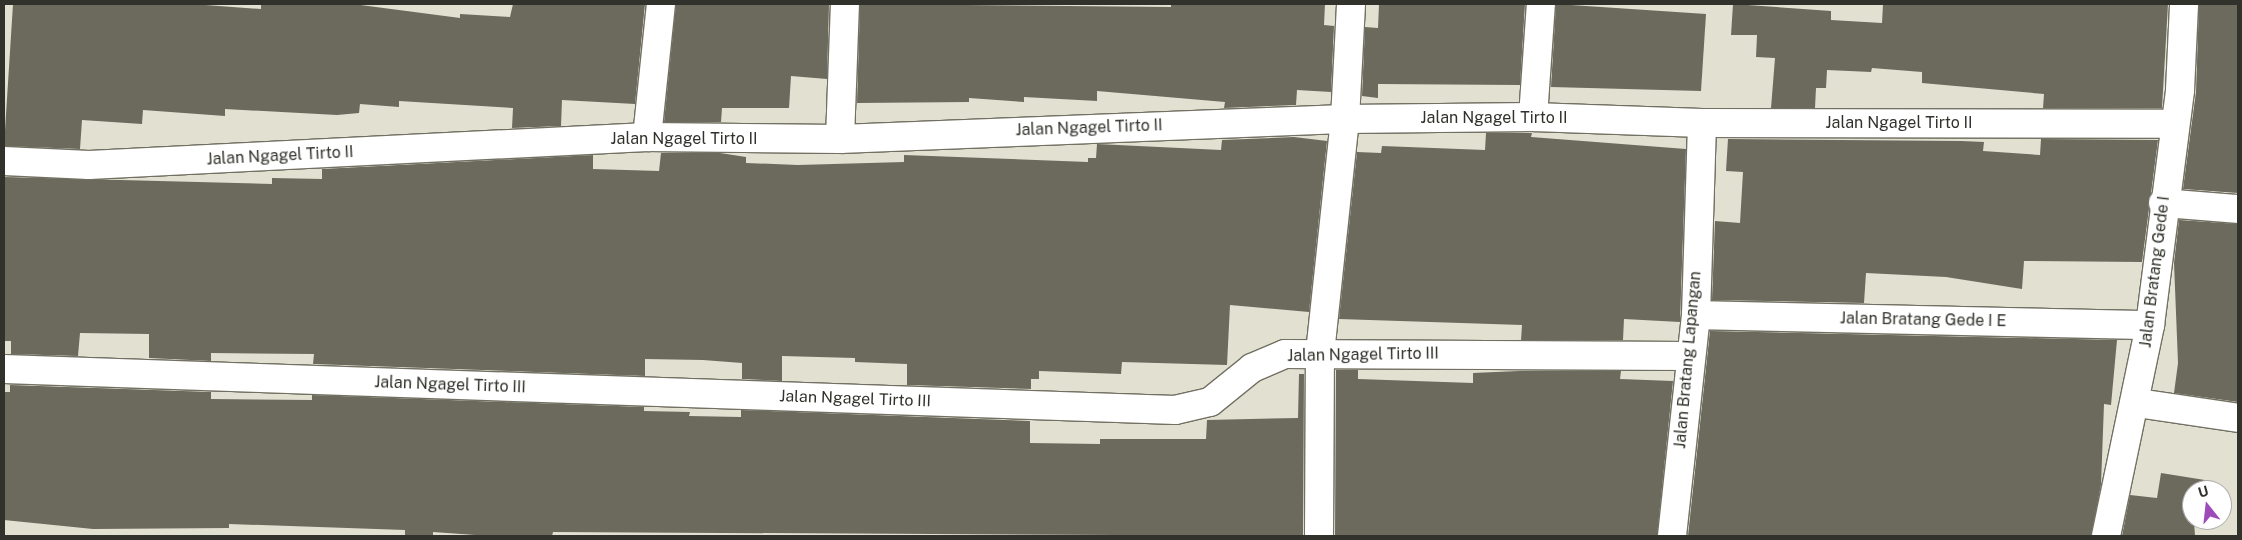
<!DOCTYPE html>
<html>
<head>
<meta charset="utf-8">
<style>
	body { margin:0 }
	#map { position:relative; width:2242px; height:540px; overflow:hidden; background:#e2e0d1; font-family:"Public Sans",sans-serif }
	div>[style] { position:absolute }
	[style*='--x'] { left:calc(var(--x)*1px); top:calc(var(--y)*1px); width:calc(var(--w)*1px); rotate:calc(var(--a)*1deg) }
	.building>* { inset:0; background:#6c6a5d }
	.roads { filter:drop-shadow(1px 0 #727062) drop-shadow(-1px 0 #727062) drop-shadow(0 1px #727062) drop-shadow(0 -1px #727062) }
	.minor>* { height:28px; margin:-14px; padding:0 14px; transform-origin:14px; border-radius:14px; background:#fff }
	span { translate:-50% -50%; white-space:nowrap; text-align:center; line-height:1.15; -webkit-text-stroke:5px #fff; paint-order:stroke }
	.street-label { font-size:16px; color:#32322c }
	.frame { position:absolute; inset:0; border:5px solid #32322c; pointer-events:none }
	.north { position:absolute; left:2182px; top:480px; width:50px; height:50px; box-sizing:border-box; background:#fff; border:1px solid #adadab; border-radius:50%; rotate:344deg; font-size:14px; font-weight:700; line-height:20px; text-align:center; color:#32322c }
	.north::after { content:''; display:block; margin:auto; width:18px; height:22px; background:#9e4ab8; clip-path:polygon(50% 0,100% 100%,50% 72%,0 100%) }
</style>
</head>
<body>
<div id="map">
	<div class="building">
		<i style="clip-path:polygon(13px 4px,192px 4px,261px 9px,261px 4px,353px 4px,460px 18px,460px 14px,510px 17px,513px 4px,645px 4px,635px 104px,562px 100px,561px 126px,512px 128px,513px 108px,399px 101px,399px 107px,360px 104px,359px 113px,337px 115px,225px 109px,225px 116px,143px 110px,142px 124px,82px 120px,80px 149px,4px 146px)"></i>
		<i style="clip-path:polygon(676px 4px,829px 4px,827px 79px,791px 76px,789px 108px,722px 108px,721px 122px,664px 122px)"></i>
		<i style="clip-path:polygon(860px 4px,1171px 7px,1171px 4px,1325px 4px,1324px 25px,1334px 26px,1331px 92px,1297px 90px,1296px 105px,1224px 108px,1225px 102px,1097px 91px,1097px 101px,1024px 97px,1024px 102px,969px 98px,969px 102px,857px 103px)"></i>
		<i style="clip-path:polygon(1379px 4px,1525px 4px,1520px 85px,1378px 84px,1378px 98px,1362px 96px,1365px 27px,1378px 28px)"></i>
		<i style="clip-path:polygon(1556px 4px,1706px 14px,1701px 91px,1551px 87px)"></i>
		<i style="clip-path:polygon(1733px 4px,1831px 11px,1831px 20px,1882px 23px,1883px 4px,2168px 4px,2162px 108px,2043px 108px,2044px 94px,1922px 83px,1922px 72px,1872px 68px,1871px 72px,1827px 70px,1826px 88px,1816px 88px,1815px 108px,1771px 108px,1775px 58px,1756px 57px,1757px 35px,1731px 35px)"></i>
		<i style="clip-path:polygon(2199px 4px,2238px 4px,2238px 193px,2183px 189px,2196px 92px)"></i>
		<i style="clip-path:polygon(1486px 133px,1532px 133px,1531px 137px,1686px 149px,1680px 322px,1624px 319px,1623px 340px,1521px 340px,1522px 325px,1339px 319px,1357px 152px,1381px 153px,1382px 146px,1485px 150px)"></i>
		<i style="clip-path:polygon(1294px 137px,1327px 141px,1309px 312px,1230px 305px,1227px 365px,1122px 362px,1121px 374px,1039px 371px,1039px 379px,1031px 379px,1031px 389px,907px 385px,907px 364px,855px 362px,855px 358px,782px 356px,782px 381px,742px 379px,742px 363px,703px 360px,645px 359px,645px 376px,313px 364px,314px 354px,211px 353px,211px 361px,149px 358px,149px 334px,80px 333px,78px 356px,11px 354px,11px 341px,4px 341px,4px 177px,272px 184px,272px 178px,322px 179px,322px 169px,593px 155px,593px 169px,659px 171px,661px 153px,720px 153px,746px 157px,746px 163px,798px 165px,904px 162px,904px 155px,1088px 162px,1088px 158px,1096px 158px,1097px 144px,1221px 150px,1222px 140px)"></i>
		<i style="clip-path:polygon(1728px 139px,1961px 141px,1984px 142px,1983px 151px,2040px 155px,2041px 139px,2158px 140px,2142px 262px,2024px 261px,2022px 289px,1946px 277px,1866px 273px,1864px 303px,1712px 300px,1715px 221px,1740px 223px,1743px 172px,1726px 171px)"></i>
		<i style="clip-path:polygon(2179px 220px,2238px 224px,2238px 402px,2174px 393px,2178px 363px,2174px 263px)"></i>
		<i style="clip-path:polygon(1710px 331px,2117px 340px,2111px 405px,2104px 404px,2101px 485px,2091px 536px,1688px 536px)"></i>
		<i style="clip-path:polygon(1336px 370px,1358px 370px,1358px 379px,1473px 383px,1473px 373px,1519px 371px,1621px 371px,1620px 379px,1673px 381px,1657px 536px,1335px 536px)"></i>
		<i style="clip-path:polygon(1299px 374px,1304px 374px,1303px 536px,553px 532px,552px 536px,489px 536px,433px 532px,433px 536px,405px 536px,405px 530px,229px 524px,229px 528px,93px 529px,4px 520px,4px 392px,10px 392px,10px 385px,211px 392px,211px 399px,312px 400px,312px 395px,644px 407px,644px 411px,690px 412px,689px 416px,741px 417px,741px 410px,1030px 421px,1030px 443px,1100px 444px,1100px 439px,1206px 439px,1207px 420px,1298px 418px)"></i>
		<i style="clip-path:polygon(2161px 473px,2211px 481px,2211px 490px,2192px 490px,2195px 536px,2122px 536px,2130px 495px,2157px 498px)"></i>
	</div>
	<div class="roads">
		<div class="minor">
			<i style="--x:1533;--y:117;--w:113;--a:-86"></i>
			<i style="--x:647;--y:137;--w:134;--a:-84"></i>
			<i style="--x:840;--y:139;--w:135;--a:-87.9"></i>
			<i style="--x:4;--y:161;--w:85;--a:2.7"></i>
			<i style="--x:89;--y:165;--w:559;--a:-2.87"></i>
			<i style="--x:647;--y:137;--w:193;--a:0.6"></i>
			<i style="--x:840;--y:139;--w:505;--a:-2.27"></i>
			<i style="--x:1345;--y:119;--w:188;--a:-0.6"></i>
			<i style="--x:1533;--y:117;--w:169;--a:2"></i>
			<i style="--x:1702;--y:123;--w:473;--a:0.1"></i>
			<i style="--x:2163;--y:203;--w:75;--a:4.6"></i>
			<i style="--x:1696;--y:315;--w:454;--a:1.3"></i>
			<i style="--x:4;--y:369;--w:1172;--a:2.01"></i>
			<i style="--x:1175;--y:410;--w:36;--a:-13"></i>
			<i style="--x:1210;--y:402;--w:54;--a:-39"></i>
			<i style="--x:1252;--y:368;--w:36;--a:-23"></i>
			<i style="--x:1285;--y:354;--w:404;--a:0.3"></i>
			<i style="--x:2137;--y:403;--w:102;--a:8.4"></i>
			<i style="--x:1319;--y:536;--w:183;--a:-89.7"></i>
			<i style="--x:1320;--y:353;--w:235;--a:-83.9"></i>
			<i style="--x:1345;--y:119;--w:115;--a:-87"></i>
			<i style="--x:1672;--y:536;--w:222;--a:-83.8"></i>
			<i style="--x:1696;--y:315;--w:192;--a:-88.2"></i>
			<i style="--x:2106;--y:536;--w:216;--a:-78.2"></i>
			<i style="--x:2150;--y:325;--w:237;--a:-82.7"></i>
			<i style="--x:2180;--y:90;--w:86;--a:-87.3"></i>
		</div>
	</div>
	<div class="street-label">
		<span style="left:1494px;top:118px">Jalan Ngagel Tirto II</span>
		<span style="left:1899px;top:123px">Jalan Ngagel Tirto II</span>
		<span style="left:1089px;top:128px;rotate:-2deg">Jalan Ngagel Tirto II</span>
		<span style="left:684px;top:139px">Jalan Ngagel Tirto II</span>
		<span style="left:280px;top:156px;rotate:-3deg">Jalan Ngagel Tirto II</span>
		<span style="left:2155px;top:272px;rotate:-83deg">Jalan Bratang Gede I</span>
		<span style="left:1923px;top:320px;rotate:1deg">Jalan Bratang Gede I E</span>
		<span style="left:1363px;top:355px;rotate:-1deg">Jalan Ngagel Tirto III</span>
		<span style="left:1688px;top:360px;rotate:-85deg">Jalan Bratang Lapangan</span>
		<span style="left:450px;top:385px;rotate:2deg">Jalan Ngagel Tirto III</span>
		<span style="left:855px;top:399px;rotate:2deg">Jalan Ngagel Tirto III</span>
	</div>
	<div class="frame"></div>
	<div class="north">U</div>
</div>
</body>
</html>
